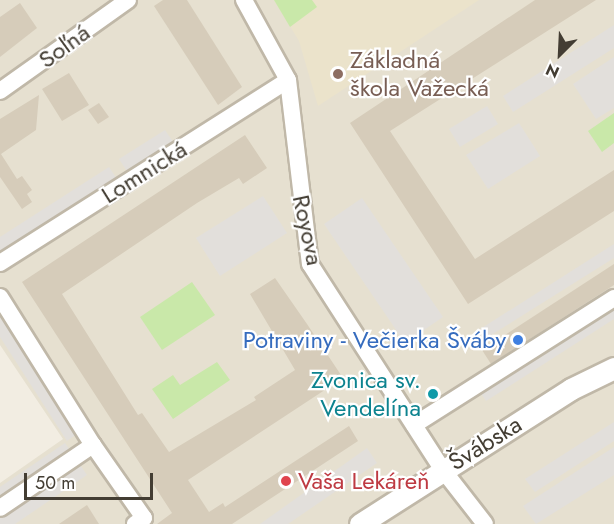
<!DOCTYPE html>
<html>
<head>
<meta charset="utf-8">
<style>
	body { margin:0 }
	#map { position:relative; width:614px; height:524px; overflow:hidden; background:#f2ede2; font-family:Jost,sans-serif }
	div>[style] { position:absolute }
	[style*='--x'] { left:calc(var(--x)*1px); top:calc(var(--y)*1px); width:calc(var(--w)*1px); rotate:calc(var(--a)*1deg) }
	.residential>* { inset:0; background:#e6e0d0 }
	.education>* { inset:0; background:#ebe3cb }
	.green>* { inset:0; background:#c9e8a9 }
	.parking>* { inset:0; background:#e2dfdb }
	.building>* { inset:0; background:#d6ccba }
	.roads { filter:drop-shadow(2px 0 #c0b8a8) drop-shadow(-2px 0 #c0b8a8) drop-shadow(0 2px #c0b8a8) drop-shadow(0 -2px #c0b8a8) }
	.minor>* { height:16px; margin:-8px; padding:0 8px; transform-origin:8px; border-radius:8px; background:#fff }
	.tertiary>* { height:21px; margin:-10.5px; padding:0 10.5px; transform-origin:10.5px; border-radius:10.5px; background:#fff }
	.dots>* { width:16px; height:16px; translate:-50% -50%; box-sizing:border-box; border:3px solid #fff; border-radius:50% }
	span { translate:-50% -50%; white-space:nowrap; text-align:center; line-height:1.15; -webkit-text-stroke:4.5px #fff; paint-order:stroke }
	.street-label { font-size:24px; color:#433d33 }
	.education-label { font-size:24px; color:#785e54 }
	.left { translate:0 -50%; text-align:left }
	.shop-label { font-size:24px; color:#366cbe }
	.right { translate:-100% -50%; text-align:right }
	.culture-label { font-size:24px; color:#0d838f }
	.health-label { font-size:24px; color:#be3a42 }
	.north { position:absolute; left:530px; top:24px; width:60px; height:60px; -webkit-text-stroke:4px #fff; paint-order:stroke; rotate:204deg; font-size:16px; font-weight:700; line-height:24px; text-align:center; color:#433d33 }
	.north::after { content:''; display:block; margin:auto; width:21px; height:27px; background:#433d33; clip-path:polygon(50% 0,100% 100%,50% 72%,0 100%) }
	.scale { position:absolute; left:24px; top:473px; width:129px; height:27px; box-sizing:border-box; border:3px solid #433d33; border-top:0; padding-left:8px; font-size:18px; line-height:21px; white-space:nowrap; color:#433d33; -webkit-text-stroke:4px #fff; paint-order:stroke }
</style>
</head>
<body>
<div id="map">
	<div class="residential">
		<i style="clip-path:polygon(0 0,614px 0,614px 524px,0 524px,0 483px,63px 439px,0 345px)"></i>
	</div>
	<div class="education">
		<i style="clip-path:polygon(274px 0,479px 0,318px 106px,299px 41px)"></i>
	</div>
	<div class="green">
		<i style="clip-path:polygon(274px 0,312px 0,317px 7px,290px 27px)"></i>
		<i style="clip-path:polygon(614px 113px,614px 143px,602px 152px,588px 131px)"></i>
		<i style="clip-path:polygon(192px 282px,215px 315px,162px 350px,140px 317px)"></i>
		<i style="clip-path:polygon(217px 362px,230px 380px,173px 419px,152px 389px,173px 375px,180px 385px)"></i>
	</div>
	<div class="parking">
		<i style="clip-path:polygon(614px 25px,614px 48px,513px 112px,503px 96px)"></i>
		<i style="clip-path:polygon(614px 57px,614px 108px,596px 119px,573px 84px)"></i>
		<i style="clip-path:polygon(487px 106px,498px 124px,460px 147px,449px 129px)"></i>
		<i style="clip-path:polygon(519px 123px,540px 156px,488px 189px,466px 155px)"></i>
		<i style="clip-path:polygon(165px 130px,176px 146px,130px 176px,119px 159px)"></i>
		<i style="clip-path:polygon(109px 167px,119px 182px,0 257px,0 237px)"></i>
		<i style="clip-path:polygon(263px 196px,287px 233px,220px 276px,196px 238px)"></i>
		<i style="clip-path:polygon(362px 198px,443px 317px,405px 343px,324px 224px)"></i>
		<i style="clip-path:polygon(614px 244px,614px 258px,480px 342px,474px 333px)"></i>
		<i style="clip-path:polygon(614px 302px,614px 319px,486px 401px,478px 389px)"></i>
		<i style="clip-path:polygon(0 315px,77px 434px,67px 441px,0 337px)"></i>
		<i style="clip-path:polygon(614px 422px,614px 441px,535px 492px,525px 479px)"></i>
		<i style="clip-path:polygon(65px 443px,87px 475px,15px 524px,0 524px,0 487px)"></i>
		<i style="clip-path:polygon(614px 447px,614px 475px,536px 524px,523px 506px)"></i>
		<i style="clip-path:polygon(367px 448px,377px 463px,288px 524px,260px 524px)"></i>
	</div>
	<div class="building">
		<i style="clip-path:polygon(163px 0,187px 0,242px 87px,218px 105px,154px 6px)"></i>
		<i style="clip-path:polygon(535px 0,596px 0,390px 131px,475px 259px,614px 170px,614px 211px,468px 304px,350px 123px)"></i>
		<i style="clip-path:polygon(20px 3px,37px 28px,0 57px,0 17px)"></i>
		<i style="clip-path:polygon(69px 73px,89px 105px,62px 121px,42px 89px)"></i>
		<i style="clip-path:polygon(39px 95px,36px 130px,1px 154px,17px 179px,22px 176px,32px 190px,27px 194px,32px 202px,22px 209px,0 177px,0 119px)"></i>
		<i style="clip-path:polygon(99px 103px,109px 117px,98px 124px,88px 110px)"></i>
		<i style="clip-path:polygon(245px 135px,267px 168px,243px 184px,239px 178px,197px 203px,62px 294px,138px 415px,142px 413px,169px 452px,256px 400px,254px 397px,295px 370px,250px 294px,275px 278px,307px 324px,343px 378px,188px 480px,209px 512px,223px 503px,225px 507px,349px 426px,358px 441px,232px 524px,157px 524px,172px 513px,22px 282px)"></i>
		<i style="clip-path:polygon(614px 264px,614px 285px,491px 364px,482px 350px)"></i>
		<i style="clip-path:polygon(87px 505px,99px 524px,59px 524px,81px 509px)"></i>
	</div>
	<div class="roads">
		<div class="minor">
			<i style="--x:244;--y:0;--w:91;--a:61.2"></i>
			<i style="--x:288;--y:80;--w:185;--a:83.2"></i>
			<i style="--x:310;--y:264;--w:245;--a:57.2"></i>
			<i style="--x:443;--y:470;--w:68;--a:52.1"></i>
			<i style="--x:0;--y:91;--w:157;--a:-35.4"></i>
			<i style="--x:0;--y:263;--w:341;--a:-32.4"></i>
			<i style="--x:0;--y:297;--w:175;--a:57.9"></i>
			<i style="--x:93;--y:445;--w:112;--a:145.9"></i>
			<i style="--x:414;--y:425;--w:237;--a:-32.4"></i>
			<i style="--x:93;--y:445;--w:89;--a:55.1"></i>
			<i style="--x:144;--y:518;--w:11;--a:146"></i>
		</div>
		<div class="tertiary">
			<i style="--x:360;--y:524;--w:250;--a:-32.6"></i>
			<i style="--x:571;--y:389;--w:48;--a:-26"></i>
		</div>
	</div>
	<div class="dots">
		<i style="left:338px;top:74px;background:#8d6e63"></i>
		<i style="left:518px;top:340px;background:#3f7fe0"></i>
		<i style="left:433px;top:394px;background:#0f9aa8"></i>
		<i style="left:286px;top:481px;background:#e0444e"></i>
	</div>
	<div class="street-label">
		<span style="left:64px;top:46px;rotate:-36deg">Soľná</span>
		<span style="left:144px;top:172px;rotate:-32deg">Lomnická</span>
		<span style="left:308px;top:230px;rotate:78deg">Royova</span>
		<span style="left:485px;top:443px;rotate:-32deg">Švábska</span>
	</div>
	<div class="education-label">
		<span class="left" style="left:350px;top:74px">Základná<br>škola Važecká</span>
	</div>
	<div class="shop-label">
		<span class="right" style="left:506px;top:340px">Potraviny - Večierka Šváby</span>
	</div>
	<div class="culture-label">
		<span class="right" style="left:421px;top:394px">Zvonica sv.<br>Vendelína</span>
	</div>
	<div class="health-label">
		<span class="left" style="left:298px;top:481px">Vaša Lekáreň</span>
	</div>
	<div class="north">N</div>
	<div class="scale">50 m</div>
</div>
</body>
</html>
